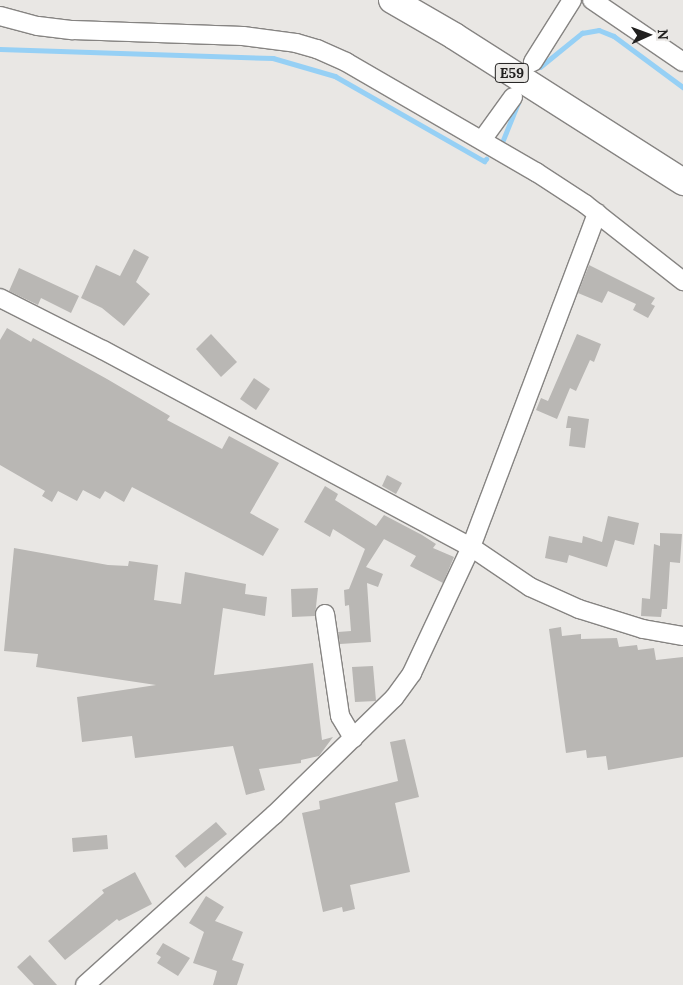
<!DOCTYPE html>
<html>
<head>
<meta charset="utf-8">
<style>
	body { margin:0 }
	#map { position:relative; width:683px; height:985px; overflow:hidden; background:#e9e7e4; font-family:Lora,serif }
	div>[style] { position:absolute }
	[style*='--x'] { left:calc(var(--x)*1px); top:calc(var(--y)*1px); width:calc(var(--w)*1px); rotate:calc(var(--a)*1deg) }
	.stream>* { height:4.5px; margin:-2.25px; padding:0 2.25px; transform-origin:2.25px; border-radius:2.25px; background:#96d0f5 }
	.building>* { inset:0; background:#b9b7b4 }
	.roads { filter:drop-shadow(1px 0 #868482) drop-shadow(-1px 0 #868482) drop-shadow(0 1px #868482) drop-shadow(0 -1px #868482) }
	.minor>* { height:18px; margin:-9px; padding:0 9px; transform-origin:9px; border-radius:9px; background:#fff }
	.highway>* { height:26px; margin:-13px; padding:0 13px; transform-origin:13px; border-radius:13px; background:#fff }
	span { translate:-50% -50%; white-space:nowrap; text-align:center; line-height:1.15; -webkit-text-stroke:4px #e9e7e4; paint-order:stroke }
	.shield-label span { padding:1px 4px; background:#e9e7e4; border:1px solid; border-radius:4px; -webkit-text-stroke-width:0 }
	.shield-label { font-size:14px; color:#21201f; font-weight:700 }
	.north { position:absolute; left:623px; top:10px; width:50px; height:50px; -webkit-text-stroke:4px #e9e7e4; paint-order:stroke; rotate:88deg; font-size:14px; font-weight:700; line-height:20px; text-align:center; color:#21201f }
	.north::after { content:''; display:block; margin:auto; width:18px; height:22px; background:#21201f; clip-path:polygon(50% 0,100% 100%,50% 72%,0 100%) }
</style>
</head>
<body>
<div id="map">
	<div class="stream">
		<i style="--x:0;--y:49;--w:273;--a:1.9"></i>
		<i style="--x:273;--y:58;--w:65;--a:16.2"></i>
		<i style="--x:335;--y:76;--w:172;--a:29.7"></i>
		<i style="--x:484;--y:161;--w:3;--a:-45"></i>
		<i style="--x:540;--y:67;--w:54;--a:-39"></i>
		<i style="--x:582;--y:33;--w:17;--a:-10"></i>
		<i style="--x:599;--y:30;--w:16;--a:22"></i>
		<i style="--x:614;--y:36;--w:86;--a:36.5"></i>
		<i style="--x:503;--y:140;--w:40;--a:-68"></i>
	</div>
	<div class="building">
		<i style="clip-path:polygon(134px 249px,149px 257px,136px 282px,150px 294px,124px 326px,102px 308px,81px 298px,96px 265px,120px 276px)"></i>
		<i style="clip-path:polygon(589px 265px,655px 298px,651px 304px,655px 306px,648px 318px,633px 310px,636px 304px,608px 291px,602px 303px,578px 293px)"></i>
		<i style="clip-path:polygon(19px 268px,79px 296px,71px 313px,41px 298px,38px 305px,9px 291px)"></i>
		<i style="clip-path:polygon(7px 328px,31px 342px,33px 338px,107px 379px,170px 416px,167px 420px,222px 449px,229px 436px,279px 463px,250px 513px,279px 529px,263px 556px,132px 487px,124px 502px,105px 491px,100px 499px,83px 490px,77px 501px,58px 491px,52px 502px,42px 496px,45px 491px,0 465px,0 340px)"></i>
		<i style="clip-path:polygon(211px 334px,237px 362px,221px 377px,196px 349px)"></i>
		<i style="clip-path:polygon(577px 334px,601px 344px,594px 362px,590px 360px,576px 391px,570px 388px,557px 419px,536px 410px,541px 398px,548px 401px)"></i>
		<i style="clip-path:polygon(254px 378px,270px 389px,256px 410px,240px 399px)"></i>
		<i style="clip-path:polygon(568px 416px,589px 419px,585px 448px,569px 446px,571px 428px,566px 428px)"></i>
		<i style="clip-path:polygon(387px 475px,402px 483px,396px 494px,382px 486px)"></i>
		<i style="clip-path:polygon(325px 486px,338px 494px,335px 500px,376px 526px,384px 515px,422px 535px,436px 544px,433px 548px,454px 557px,443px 583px,410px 566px,416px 556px,384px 539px,366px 567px,383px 574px,378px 587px,367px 583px,371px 642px,340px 644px,338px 632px,351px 631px,349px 605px,345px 606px,344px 590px,349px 589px,365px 549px,333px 529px,330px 537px,304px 522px)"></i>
		<i style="clip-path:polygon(608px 516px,639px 523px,634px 545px,615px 540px,607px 567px,569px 555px,567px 563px,545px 558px,549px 536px,582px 543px,583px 536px,602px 542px)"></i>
		<i style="clip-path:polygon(660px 533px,682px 534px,680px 563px,670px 562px,667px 609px,662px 609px,661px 617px,641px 616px,642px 598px,650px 599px,654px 544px,660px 546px)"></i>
		<i style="clip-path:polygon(14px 548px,108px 565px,128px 566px,129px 561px,158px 565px,154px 600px,181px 604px,185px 572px,246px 584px,245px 594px,267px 597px,265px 616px,223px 608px,214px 675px,313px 663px,322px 740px,333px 737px,319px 756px,301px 760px,301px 763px,259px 769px,265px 790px,246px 795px,233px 746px,135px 758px,132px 736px,82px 742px,77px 697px,156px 685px,36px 667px,38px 654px,4px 651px)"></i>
		<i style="clip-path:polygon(318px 588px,315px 616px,292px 617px,291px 589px)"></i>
		<i style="clip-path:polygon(561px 627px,562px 636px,581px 634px,581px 639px,617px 638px,619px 647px,637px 645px,638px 650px,654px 648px,656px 660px,683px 657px,683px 757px,608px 770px,606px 756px,587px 758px,586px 750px,566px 753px,549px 629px)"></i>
		<i style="clip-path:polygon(373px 666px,376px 701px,355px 702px,352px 667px)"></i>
		<i style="clip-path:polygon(405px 739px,419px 797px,395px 803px,410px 872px,350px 885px,355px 909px,343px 912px,342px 907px,323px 912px,302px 813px,320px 809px,319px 801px,398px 781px,390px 742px)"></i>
		<i style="clip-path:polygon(216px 822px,227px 834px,185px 868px,175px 856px)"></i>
		<i style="clip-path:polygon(107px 835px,108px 849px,73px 852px,72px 838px)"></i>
		<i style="clip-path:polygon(135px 872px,152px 904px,119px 921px,117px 919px,65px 960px,48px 941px,104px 893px,102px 890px)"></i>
		<i style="clip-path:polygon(206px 896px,224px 907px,215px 921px,243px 932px,232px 960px,244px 964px,237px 985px,213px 985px,217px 971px,193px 963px,204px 932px,189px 923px)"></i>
		<i style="clip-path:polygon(163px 943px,190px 958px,178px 976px,157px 963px,161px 957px,156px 954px)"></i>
		<i style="clip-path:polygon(30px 955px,57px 985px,34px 985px,17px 967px)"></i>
	</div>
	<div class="roads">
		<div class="minor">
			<i style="--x:592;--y:0;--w:110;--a:34.3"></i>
			<i style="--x:0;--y:16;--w:39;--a:15"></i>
			<i style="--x:38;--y:26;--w:35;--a:7"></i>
			<i style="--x:73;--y:30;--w:170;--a:2"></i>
			<i style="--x:243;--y:36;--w:53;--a:7.5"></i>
			<i style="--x:296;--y:43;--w:22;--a:16"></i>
			<i style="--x:317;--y:49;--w:32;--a:24"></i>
			<i style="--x:346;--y:62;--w:220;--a:30.1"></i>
			<i style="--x:536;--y:172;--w:59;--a:33.1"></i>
			<i style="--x:585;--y:204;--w:125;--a:38.2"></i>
			<i style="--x:533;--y:62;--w:73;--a:-57.8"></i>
			<i style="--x:482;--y:140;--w:53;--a:-54.2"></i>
			<i style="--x:0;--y:298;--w:115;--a:26.8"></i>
			<i style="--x:103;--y:350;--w:417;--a:28.2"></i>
			<i style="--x:471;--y:547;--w:71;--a:34.1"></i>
			<i style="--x:530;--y:587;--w:54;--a:24.2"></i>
			<i style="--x:579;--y:609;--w:67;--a:17.4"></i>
			<i style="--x:643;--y:629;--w:41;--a:9.9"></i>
			<i style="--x:325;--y:614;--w:103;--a:81.6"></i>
			<i style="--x:340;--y:716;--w:26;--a:59"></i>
			<i style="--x:85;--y:985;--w:254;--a:-42"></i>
			<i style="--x:274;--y:815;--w:168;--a:-44.3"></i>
			<i style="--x:394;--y:698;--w:31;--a:-54"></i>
			<i style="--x:412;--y:673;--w:139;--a:-64.9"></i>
			<i style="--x:471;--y:547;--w:357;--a:-69.3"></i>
		</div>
		<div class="highway">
			<i style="--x:392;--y:0;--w:72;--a:30.1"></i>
			<i style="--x:454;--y:36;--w:272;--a:32.5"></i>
		</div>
	</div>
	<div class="shield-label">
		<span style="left:512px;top:73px">E59</span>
	</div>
	<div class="north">N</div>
</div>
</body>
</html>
